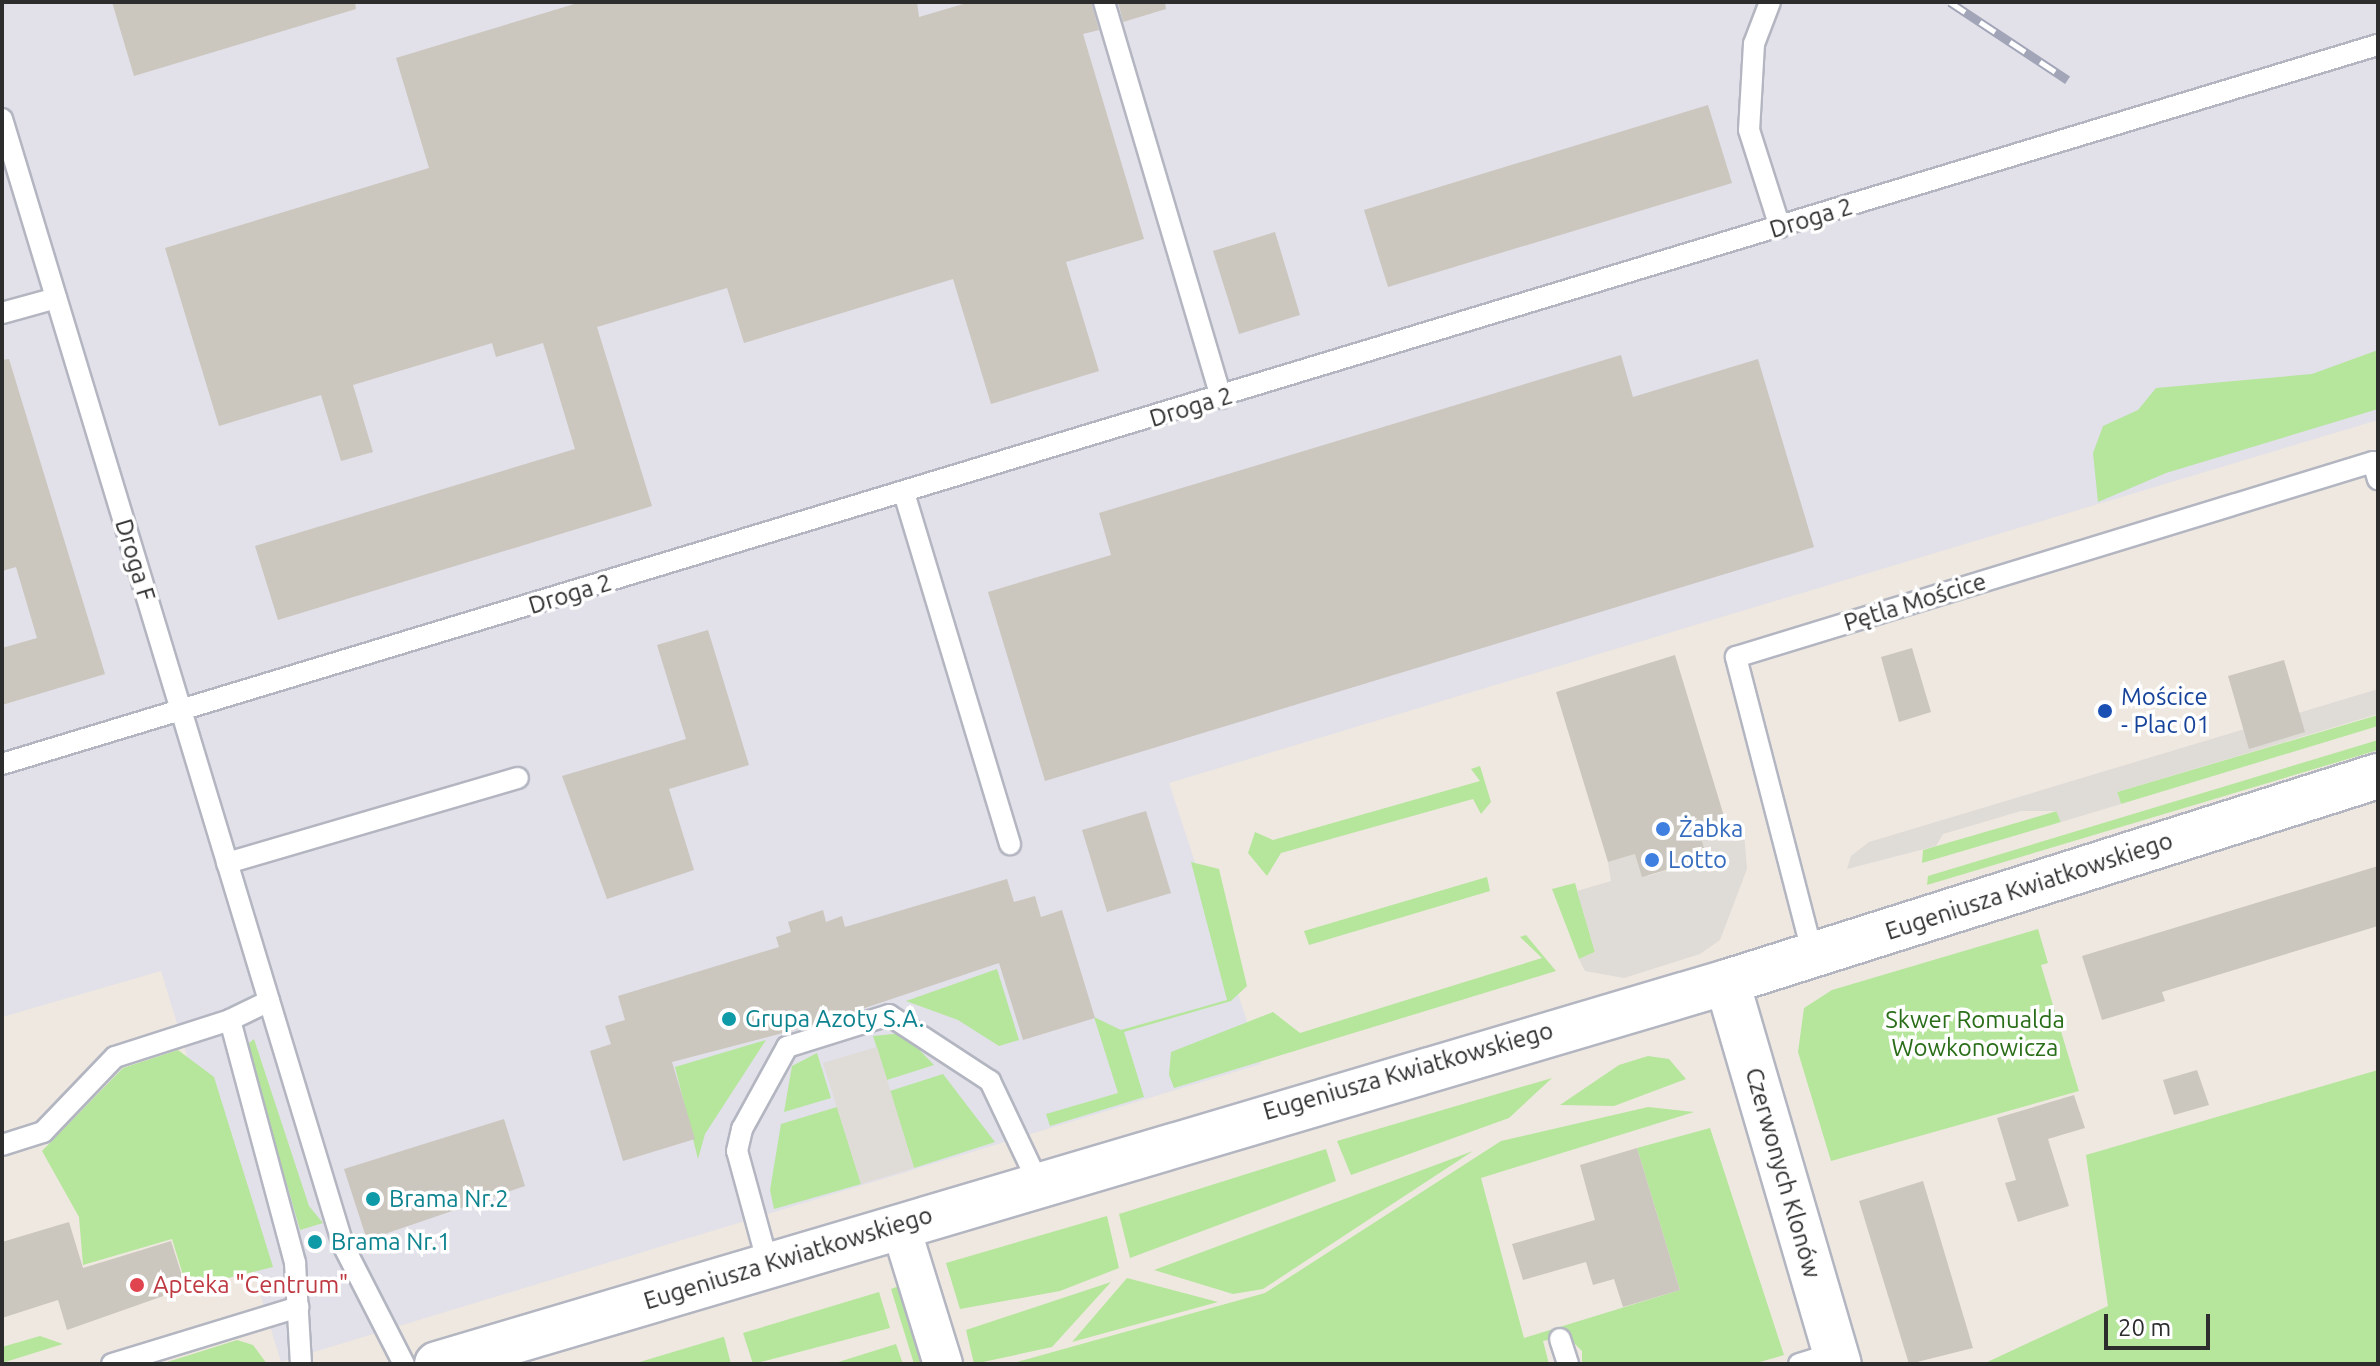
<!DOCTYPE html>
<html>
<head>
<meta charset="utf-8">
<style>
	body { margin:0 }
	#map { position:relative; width:2380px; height:1366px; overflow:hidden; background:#efe8e0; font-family:Ubuntu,sans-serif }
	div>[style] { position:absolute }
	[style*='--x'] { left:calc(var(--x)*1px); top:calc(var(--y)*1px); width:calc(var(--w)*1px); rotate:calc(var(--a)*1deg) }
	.industrial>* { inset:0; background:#e2e0e8 }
	.green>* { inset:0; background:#b5e69c }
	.plaza>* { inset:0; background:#dfdbd7 }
	.building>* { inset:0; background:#cbc6be }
	.roads { filter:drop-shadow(2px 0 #b3b6c1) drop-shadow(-2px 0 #b3b6c1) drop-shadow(0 2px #b3b6c1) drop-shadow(0 -2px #b3b6c1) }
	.lane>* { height:20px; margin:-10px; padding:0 10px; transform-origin:10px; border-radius:10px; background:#fff }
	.street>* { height:38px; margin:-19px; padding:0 19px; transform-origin:19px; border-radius:19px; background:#fff }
	.secondary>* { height:44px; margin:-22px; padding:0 22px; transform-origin:22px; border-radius:22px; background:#fff }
	.rail>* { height:9px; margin-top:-4.5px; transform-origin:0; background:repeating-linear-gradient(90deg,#fff 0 18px,#a2a5b8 0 36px); box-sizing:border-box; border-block:2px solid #a2a5b8 }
	.dots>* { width:22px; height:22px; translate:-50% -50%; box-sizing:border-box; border:4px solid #fff; border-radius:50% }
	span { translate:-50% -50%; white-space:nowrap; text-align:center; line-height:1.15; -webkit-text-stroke:7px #fff; paint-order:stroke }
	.street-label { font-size:24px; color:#2d2d2d }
	.transit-label { font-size:24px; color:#164399 }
	.left { translate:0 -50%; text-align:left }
	.shop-label { font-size:24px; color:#366cbe }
	.culture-label { font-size:24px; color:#0d838f }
	.park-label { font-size:24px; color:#2b6e1a }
	.health-label { font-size:24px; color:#be3a42 }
	.frame { position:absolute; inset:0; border:4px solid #2d2d2d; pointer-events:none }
	.scale { position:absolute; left:2104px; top:1314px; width:106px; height:36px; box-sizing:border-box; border:4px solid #2d2d2d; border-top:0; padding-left:10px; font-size:24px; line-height:28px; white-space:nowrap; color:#2d2d2d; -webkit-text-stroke:6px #fff; paint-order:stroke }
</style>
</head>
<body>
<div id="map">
	<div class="industrial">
		<i style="clip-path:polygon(2px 2px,2378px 2px,2378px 420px,1169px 783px,1261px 1064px,281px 1362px,161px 971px,2px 1017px)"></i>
	</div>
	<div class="green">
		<i style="clip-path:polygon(2378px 350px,2378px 409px,2166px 473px,2098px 502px,2093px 453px,2103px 426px,2138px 410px,2156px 388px,2312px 374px)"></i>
		<i style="clip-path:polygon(2378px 715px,2378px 726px,2121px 804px,2117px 792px)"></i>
		<i style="clip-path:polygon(2378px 740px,2378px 750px,1927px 885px,1928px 876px)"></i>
		<i style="clip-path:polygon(1480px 766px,1491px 802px,1481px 814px,1473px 799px,1281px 853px,1267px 876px,1248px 853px,1255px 832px,1273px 840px,1480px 781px,1471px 769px)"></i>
		<i style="clip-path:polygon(2057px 811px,2061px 822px,1922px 863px,1923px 850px)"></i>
		<i style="clip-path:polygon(1191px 862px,1219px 869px,1247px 986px,1231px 1001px,1124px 1032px,1144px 1097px,1050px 1126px,1046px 1114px,1118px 1093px,1094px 1017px,1121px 1030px,1227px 1000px)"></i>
		<i style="clip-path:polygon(1487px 877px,1490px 891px,1309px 945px,1304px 931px)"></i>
		<i style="clip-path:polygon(1575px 883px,1595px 952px,1579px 959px,1552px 889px)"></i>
		<i style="clip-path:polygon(2038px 929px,2048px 963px,2041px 965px,2079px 1091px,1831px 1161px,1798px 1052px,1804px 1008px,1832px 990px)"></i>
		<i style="clip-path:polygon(1526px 935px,1556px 971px,1174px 1088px,1169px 1075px,1171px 1052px,1273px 1012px,1300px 1033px,1542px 958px,1520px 937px)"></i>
		<i style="clip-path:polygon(997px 969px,1019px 1040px,999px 1046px,958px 1020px,906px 1001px)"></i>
		<i style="clip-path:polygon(903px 1033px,934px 1065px,887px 1080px,873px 1036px)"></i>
		<i style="clip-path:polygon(254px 1039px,309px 1206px,323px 1223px,300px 1230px,247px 1045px)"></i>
		<i style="clip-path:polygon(766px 1040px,705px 1134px,698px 1159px,675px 1067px)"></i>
		<i style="clip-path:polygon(178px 1050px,214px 1077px,273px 1267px,187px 1288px,172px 1239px,83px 1265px,79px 1217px,42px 1151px,123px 1068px)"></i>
		<i style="clip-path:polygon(817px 1053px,831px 1098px,784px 1112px,792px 1066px)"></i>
		<i style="clip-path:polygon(1648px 1056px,1669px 1059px,1686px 1079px,1614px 1106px,1560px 1105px,1619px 1065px)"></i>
		<i style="clip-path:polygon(2378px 1070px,2378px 1364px,1983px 1364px,2108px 1306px,2086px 1155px)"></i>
		<i style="clip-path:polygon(943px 1074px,995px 1142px,914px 1168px,890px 1091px)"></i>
		<i style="clip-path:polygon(1552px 1078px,1509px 1118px,1351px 1175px,1337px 1141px)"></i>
		<i style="clip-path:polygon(837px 1107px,861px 1184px,774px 1209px,770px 1190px,781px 1124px)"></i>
		<i style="clip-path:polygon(1648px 1107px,1694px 1112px,1481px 1178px,1524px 1338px,1680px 1290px,1637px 1148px,1710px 1128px,1784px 1355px,1753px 1364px,1582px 1364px,1582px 1351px,1567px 1336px,1543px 1341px,1549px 1364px,1010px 1364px,1265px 1293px,1501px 1141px)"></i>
		<i style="clip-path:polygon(1326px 1149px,1336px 1181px,1130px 1258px,1119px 1214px)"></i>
		<i style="clip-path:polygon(1473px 1151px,1263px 1289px,1233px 1294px,1154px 1270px)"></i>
		<i style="clip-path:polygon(1107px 1216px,1119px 1268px,1060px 1291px,960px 1309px,946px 1263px)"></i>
		<i style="clip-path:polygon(1127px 1278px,1218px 1302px,1072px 1342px)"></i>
		<i style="clip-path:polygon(1111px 1282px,1052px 1347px,974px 1364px,966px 1330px)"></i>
		<i style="clip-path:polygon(899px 1286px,923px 1364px,914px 1364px,891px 1289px)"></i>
		<i style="clip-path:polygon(879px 1292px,890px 1328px,753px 1364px,743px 1333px)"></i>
		<i style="clip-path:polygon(40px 1336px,63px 1344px,2px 1363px,2px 1347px)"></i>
		<i style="clip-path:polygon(724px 1337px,731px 1364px,633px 1364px,723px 1337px)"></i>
		<i style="clip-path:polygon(237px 1340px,253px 1345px,267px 1364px,161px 1364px)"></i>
		<i style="clip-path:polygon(896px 1344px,903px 1364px,832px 1364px)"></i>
	</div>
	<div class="plaza">
		<i style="clip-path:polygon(2378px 689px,2378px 714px,2117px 792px,2121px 804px,2061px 822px,2056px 811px,2021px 811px,1943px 834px,1936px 846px,1847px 869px,1851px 856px,1869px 842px)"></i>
		<i style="clip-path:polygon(1743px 821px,1747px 869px,1720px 940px,1700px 954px,1624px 978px,1585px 971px,1579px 959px,1595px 952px,1577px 891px,1611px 881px,1608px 862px,1635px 854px,1648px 876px,1701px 860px,1700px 835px)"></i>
		<i style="clip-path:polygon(877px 1047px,914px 1168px,861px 1184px,823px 1063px)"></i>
	</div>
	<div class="building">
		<i style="clip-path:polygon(112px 2px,355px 2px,356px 9px,134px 76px)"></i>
		<i style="clip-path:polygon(581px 2px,917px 2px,919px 17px,970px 2px,1091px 2px,1099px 30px,1083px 34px,1144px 239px,1066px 262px,1099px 371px,991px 404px,953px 279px,744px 343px,727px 288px,597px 327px,652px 506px,278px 620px,255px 546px,575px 449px,543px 343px,496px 357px,492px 343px,353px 385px,373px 452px,341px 461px,321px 395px,219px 426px,165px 248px,429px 168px,396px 58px)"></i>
		<i style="clip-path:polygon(1118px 2px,1165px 2px,1166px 9px,1123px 22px)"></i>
		<i style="clip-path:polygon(1708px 105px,1732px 183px,1388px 287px,1364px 210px)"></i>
		<i style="clip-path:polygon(1275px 232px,1300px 315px,1239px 334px,1213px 251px)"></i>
		<i style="clip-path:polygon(1621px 355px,1633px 397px,1758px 359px,1814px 547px,1045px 781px,988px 592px,1111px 555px,1099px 513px)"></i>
		<i style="clip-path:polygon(9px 359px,105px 674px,2px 705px,2px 648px,37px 638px,16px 567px,2px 571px,2px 360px)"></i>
		<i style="clip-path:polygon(708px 630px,749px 765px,669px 789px,694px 870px,607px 899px,562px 776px,686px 739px,657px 645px)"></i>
		<i style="clip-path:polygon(1912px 648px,1931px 712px,1899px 722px,1881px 657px)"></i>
		<i style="clip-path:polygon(1675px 655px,1727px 826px,1700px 835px,1707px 858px,1642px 877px,1635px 854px,1608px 862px,1556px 692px)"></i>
		<i style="clip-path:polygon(2284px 660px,2305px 732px,2249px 749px,2228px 676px)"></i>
		<i style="clip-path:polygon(1146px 811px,1171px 893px,1107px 912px,1082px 830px)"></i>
		<i style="clip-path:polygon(2378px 866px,2378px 926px,2162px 992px,2165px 1001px,2102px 1020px,2082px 956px)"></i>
		<i style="clip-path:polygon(1007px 879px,1014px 902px,1035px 896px,1041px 917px,1062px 910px,1095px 1018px,1023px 1040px,999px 963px,817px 1024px,672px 1062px,695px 1139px,623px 1161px,590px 1051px,611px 1044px,605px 1026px,625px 1020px,618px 996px,779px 947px,776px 937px,791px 932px,788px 922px,823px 910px,826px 922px,842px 916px,845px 927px)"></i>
		<i style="clip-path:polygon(2197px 1070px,2209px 1105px,2174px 1115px,2163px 1080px)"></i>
		<i style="clip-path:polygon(2074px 1095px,2085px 1128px,2048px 1139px,2069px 1206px,2018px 1222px,2005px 1183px,2016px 1180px,1997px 1118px)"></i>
		<i style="clip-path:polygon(504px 1119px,525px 1186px,367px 1240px,344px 1169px)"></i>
		<i style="clip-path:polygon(1637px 1148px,1680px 1290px,1623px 1307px,1614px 1279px,1593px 1285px,1586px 1262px,1523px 1280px,1512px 1244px,1595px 1220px,1580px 1165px)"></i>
		<i style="clip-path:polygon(1923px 1181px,1973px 1348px,1909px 1364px,1859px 1201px)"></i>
		<i style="clip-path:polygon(69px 1222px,83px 1268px,171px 1241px,186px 1288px,67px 1330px,58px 1300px,2px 1318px,2px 1242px)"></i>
	</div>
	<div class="roads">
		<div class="lane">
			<i style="--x:1104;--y:2;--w:413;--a:73.5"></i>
			<i style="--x:1770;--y:2;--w:45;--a:110.9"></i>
			<i style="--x:1754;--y:44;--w:86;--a:93.3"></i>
			<i style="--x:1749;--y:130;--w:102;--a:72.3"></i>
			<i style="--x:2;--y:119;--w:1177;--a:73.15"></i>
			<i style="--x:343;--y:1245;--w:134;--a:62.9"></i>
			<i style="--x:2;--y:313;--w:56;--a:-15.5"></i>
			<i style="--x:904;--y:493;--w:367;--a:73.2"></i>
			<i style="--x:2;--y:764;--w:2482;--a:-16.84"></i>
			<i style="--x:227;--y:863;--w:303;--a:-16.3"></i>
			<i style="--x:1813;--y:955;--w:308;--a:-104.5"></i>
			<i style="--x:1736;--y:657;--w:666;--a:-17.02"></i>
			<i style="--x:2373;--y:462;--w:18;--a:74"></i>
			<i style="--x:269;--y:1001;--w:43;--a:154"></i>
			<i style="--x:230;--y:1020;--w:252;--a:75"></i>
			<i style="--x:295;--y:1263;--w:101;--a:86.6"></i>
			<i style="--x:2;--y:1145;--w:43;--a:-17.6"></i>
			<i style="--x:43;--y:1132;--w:104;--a:-46.2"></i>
			<i style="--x:115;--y:1057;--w:121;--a:-17.8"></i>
			<i style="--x:768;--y:1264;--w:117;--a:-105.3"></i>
			<i style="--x:737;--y:1151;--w:23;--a:-77"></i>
			<i style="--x:742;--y:1129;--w:94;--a:-61.2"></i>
			<i style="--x:787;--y:1047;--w:107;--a:-17.4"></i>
			<i style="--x:889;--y:1015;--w:121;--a:33.2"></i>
			<i style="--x:990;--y:1081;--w:112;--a:64.6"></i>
			<i style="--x:1560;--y:1339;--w:26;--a:72"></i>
			<i style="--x:112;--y:1364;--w:195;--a:-17"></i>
			<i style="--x:1799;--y:1364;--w:39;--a:-17"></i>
		</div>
		<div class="street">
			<i style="--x:900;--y:1225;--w:145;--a:72.8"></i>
		</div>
		<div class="secondary">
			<i style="--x:1727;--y:982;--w:398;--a:73.7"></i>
			<i style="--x:437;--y:1364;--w:1345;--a:-16.5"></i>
			<i style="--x:1727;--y:982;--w:683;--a:-17.56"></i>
		</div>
	</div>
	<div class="rail">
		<i style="--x:1950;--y:2;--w:141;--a:33.5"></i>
	</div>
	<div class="dots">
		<i style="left:2105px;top:711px;background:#1a4fb4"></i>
		<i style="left:1663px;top:829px;background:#3f7fe0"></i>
		<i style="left:1652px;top:860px;background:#3f7fe0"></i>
		<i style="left:729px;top:1019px;background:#0f9aa8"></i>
		<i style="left:373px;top:1199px;background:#0f9aa8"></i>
		<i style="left:315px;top:1242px;background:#0f9aa8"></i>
		<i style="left:137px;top:1285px;background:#e0444e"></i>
	</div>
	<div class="street-label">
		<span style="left:1811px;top:218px;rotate:-17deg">Droga 2</span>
		<span style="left:1191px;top:407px;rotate:-17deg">Droga 2</span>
		<span style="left:135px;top:560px;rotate:73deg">Droga F</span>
		<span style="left:570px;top:594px;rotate:-17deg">Droga 2</span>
		<span style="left:1915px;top:602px;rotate:-17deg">Pętla Mościce</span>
		<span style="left:2029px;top:886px;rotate:-18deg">Eugeniusza Kwiatkowskiego</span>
		<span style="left:1408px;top:1071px;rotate:-16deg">Eugeniusza Kwiatkowskiego</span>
		<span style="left:1783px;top:1173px;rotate:74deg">Czerwonych Klonów</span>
		<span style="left:788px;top:1258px;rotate:-17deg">Eugeniusza Kwiatkowskiego</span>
	</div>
	<div class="transit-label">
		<span class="left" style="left:2121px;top:711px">Mościce<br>- Plac 01</span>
	</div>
	<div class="shop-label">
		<span class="left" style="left:1679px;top:829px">Żabka</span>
		<span class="left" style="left:1668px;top:860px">Lotto</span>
	</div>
	<div class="culture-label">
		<span class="left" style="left:745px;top:1019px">Grupa Azoty S.A.</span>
		<span class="left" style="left:389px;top:1199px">Brama Nr.2</span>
		<span class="left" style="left:331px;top:1242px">Brama Nr.1</span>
	</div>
	<div class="park-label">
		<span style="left:1975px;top:1034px">Skwer Romualda<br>Wowkonowicza</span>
	</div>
	<div class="health-label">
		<span class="left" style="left:153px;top:1285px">Apteka "Centrum"</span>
	</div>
	<div class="frame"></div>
	<div class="scale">20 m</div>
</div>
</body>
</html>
